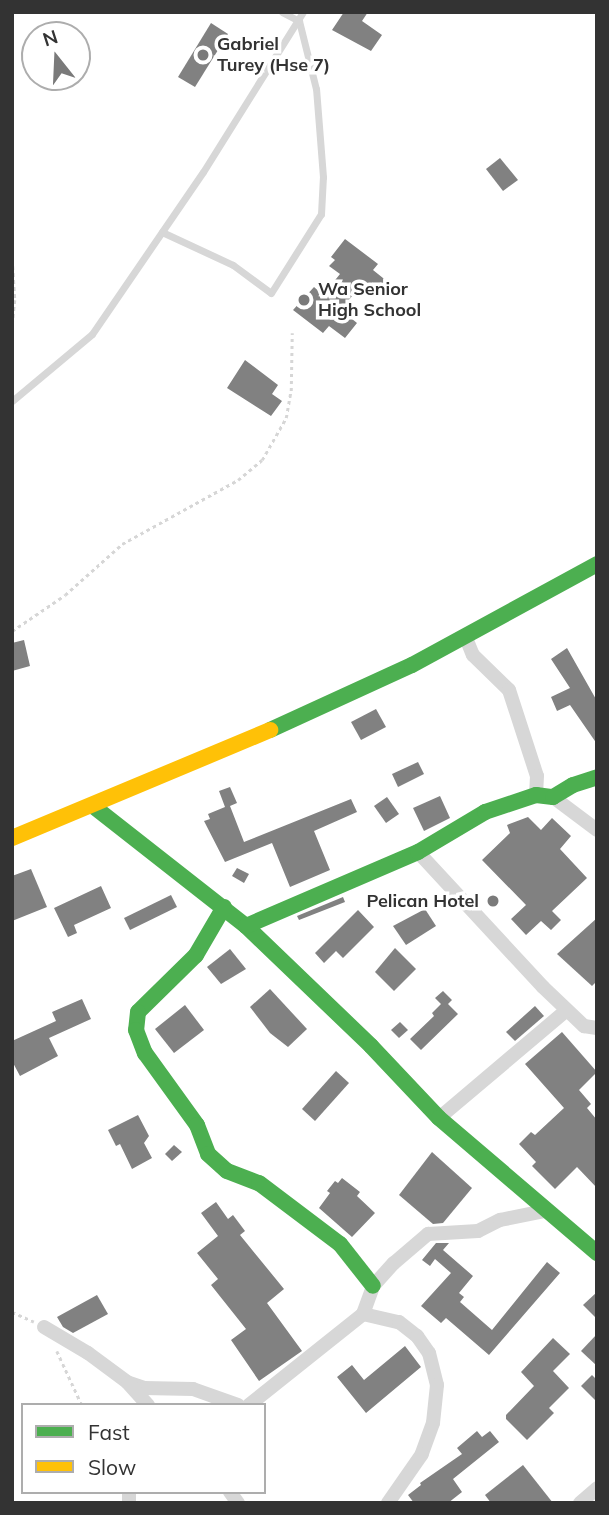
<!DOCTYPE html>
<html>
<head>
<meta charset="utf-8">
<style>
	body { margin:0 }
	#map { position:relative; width:609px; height:1515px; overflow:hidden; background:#fff; font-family:Mulish,sans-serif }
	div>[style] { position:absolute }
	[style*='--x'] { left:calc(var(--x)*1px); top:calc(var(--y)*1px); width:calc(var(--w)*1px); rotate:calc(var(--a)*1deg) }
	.building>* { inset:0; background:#818181 }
	.path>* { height:2.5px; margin-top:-1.25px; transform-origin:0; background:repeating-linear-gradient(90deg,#d6d6d6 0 3.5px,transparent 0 7px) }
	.lane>* { height:7px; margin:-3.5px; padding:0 3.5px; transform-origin:3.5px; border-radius:3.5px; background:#d7d7d7 }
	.street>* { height:14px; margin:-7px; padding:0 7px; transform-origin:7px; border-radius:7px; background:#d7d7d7 }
	.fast>* { height:16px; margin:-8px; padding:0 8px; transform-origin:8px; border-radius:8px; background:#4caf50 }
	.slow>* { height:16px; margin:-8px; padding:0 8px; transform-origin:8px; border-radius:8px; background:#ffc107 }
	.dots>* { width:19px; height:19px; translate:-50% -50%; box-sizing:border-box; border:4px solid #fff; border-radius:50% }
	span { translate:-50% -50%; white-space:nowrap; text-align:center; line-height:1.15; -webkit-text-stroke:7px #fff; paint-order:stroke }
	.poi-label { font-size:18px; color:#333; font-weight:700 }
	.left { translate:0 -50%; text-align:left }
	.right { translate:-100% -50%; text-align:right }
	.frame { position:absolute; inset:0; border:14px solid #333; pointer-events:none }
	.legend { position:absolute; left:21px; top:1403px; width:245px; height:91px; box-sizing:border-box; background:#fff; border:2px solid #adadad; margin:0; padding:9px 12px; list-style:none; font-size:21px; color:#333 }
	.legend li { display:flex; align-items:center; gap:14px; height:35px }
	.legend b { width:35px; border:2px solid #adadad }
	.north { position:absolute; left:21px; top:21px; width:70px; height:70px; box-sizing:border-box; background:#fff; border:2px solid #adadad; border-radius:50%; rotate:342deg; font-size:19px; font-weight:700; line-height:28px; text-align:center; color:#333 }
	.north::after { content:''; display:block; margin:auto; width:24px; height:32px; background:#7a7a7a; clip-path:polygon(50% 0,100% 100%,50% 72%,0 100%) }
</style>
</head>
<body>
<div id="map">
	<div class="building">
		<i style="clip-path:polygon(344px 12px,368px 12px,362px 21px,382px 35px,371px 51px,332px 30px)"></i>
		<i style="clip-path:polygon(211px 23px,228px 34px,195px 87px,178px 77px)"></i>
		<i style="clip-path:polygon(500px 158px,518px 180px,503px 191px,486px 169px)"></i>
		<i style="clip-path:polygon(345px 239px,378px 264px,373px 270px,388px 282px,375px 298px,360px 286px,341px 310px,357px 323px,345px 338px,329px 326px,323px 333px,293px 310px,314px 287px,323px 295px,340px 274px,329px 266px,335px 260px,331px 257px)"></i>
		<i style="clip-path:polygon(245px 360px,278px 385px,272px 394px,282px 401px,271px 416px,227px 388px)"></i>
		<i style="clip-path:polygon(24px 640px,30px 666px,12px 671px,12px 643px)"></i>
		<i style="clip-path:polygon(567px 648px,597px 701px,597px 744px,570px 705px,557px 711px,551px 697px,570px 688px,551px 659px)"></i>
		<i style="clip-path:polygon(376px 709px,386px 727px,361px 740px,351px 722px)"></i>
		<i style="clip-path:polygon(418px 762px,424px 774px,398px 787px,392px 774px)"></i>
		<i style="clip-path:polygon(230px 787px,237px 803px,230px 806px,244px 842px,351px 799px,357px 812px,314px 831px,330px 870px,290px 887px,272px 843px,225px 862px,204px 821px,210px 819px,208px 814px,225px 807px,219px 791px)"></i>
		<i style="clip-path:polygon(440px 796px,450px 818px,424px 831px,413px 808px)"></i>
		<i style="clip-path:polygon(387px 797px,399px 814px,386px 823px,374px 806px)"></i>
		<i style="clip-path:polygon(528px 817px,541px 830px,552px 818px,571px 836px,560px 849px,587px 878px,552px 911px,561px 920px,551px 930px,541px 921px,526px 935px,511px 919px,526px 905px,482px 860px,510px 833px,507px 825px)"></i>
		<i style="clip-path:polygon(237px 868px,249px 874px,244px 883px,232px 876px)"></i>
		<i style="clip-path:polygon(31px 869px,47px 907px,12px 921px,12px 876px)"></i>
		<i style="clip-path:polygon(101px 886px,111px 908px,74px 925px,77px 933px,68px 937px,54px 908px)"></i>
		<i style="clip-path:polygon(171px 895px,177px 907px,130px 930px,124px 918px)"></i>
		<i style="clip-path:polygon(343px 897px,345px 902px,299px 920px,297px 916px)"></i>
		<i style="clip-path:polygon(425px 909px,436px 926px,406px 945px,393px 926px)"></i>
		<i style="clip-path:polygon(358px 910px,374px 927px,343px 958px,336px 951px,324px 963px,315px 953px)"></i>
		<i style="clip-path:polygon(597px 918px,597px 981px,592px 986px,557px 954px)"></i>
		<i style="clip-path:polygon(395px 948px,416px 969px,394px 991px,375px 972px)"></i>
		<i style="clip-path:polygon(230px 949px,246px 969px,221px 984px,207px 967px)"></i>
		<i style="clip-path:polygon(270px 989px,307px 1029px,288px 1047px,270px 1033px,250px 1007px)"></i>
		<i style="clip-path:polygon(443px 991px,452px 1000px,448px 1004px,458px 1014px,421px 1050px,410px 1039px,434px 1016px,432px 1013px,441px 1004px,435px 998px)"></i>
		<i style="clip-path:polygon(82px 999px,91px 1019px,49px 1038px,58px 1056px,20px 1076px,12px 1061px,12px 1041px,56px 1021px,52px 1012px)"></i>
		<i style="clip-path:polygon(185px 1005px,204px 1030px,174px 1053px,155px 1029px)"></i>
		<i style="clip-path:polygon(535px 1006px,544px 1016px,515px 1041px,506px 1032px)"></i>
		<i style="clip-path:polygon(400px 1022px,408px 1030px,399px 1038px,391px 1030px)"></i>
		<i style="clip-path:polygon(562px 1032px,597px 1072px,579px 1090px,591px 1104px,587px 1108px,597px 1120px,597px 1188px,577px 1167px,555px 1189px,532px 1166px,536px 1162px,519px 1144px,531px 1132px,535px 1135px,564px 1108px,525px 1064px)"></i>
		<i style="clip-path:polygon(336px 1071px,349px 1083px,315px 1121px,302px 1109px)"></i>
		<i style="clip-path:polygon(138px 1115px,149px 1136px,144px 1143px,152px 1158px,132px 1169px,120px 1144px,116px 1146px,108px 1130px)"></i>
		<i style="clip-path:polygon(174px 1145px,182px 1152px,172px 1161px,165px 1154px)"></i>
		<i style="clip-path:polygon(432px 1152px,472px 1188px,443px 1223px,433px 1224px,399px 1195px)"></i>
		<i style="clip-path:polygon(342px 1178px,360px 1192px,357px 1196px,375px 1213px,352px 1237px,319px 1208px,330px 1193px,327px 1191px,335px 1181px,338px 1183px)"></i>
		<i style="clip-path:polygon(216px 1202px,228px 1219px,233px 1215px,245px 1231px,240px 1235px,284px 1289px,267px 1303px,302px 1351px,259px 1381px,231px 1340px,246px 1329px,211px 1285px,218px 1279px,197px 1253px,218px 1236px,201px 1213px)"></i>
		<i style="clip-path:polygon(436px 1243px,449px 1243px,443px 1250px,473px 1276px,459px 1293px,464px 1297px,460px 1302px,492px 1330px,547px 1262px,560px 1273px,489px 1355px,446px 1318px,441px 1323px,421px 1306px,451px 1273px,435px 1259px,430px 1266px,422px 1260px)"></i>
		<i style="clip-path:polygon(597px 1292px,597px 1319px,583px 1305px)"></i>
		<i style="clip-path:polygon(97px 1295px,108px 1314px,73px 1333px,63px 1327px,57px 1317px)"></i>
		<i style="clip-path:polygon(597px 1334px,597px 1366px,581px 1351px)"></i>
		<i style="clip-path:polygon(553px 1338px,570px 1354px,553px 1371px,569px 1388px,549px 1408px,554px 1413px,527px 1440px,506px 1419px,506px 1415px,534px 1386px,521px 1372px)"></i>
		<i style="clip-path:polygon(405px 1346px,421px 1367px,366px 1413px,337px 1377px,352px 1365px,364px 1380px)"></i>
		<i style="clip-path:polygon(592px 1375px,597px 1380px,597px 1402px,581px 1386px)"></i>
		<i style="clip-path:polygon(477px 1431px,482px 1437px,490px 1431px,499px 1442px,453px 1479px,462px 1492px,448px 1503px,414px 1503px,408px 1495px,421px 1485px,420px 1483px,462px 1454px,457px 1448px)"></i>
		<i style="clip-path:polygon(523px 1465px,553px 1503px,491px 1503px,485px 1495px)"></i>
	</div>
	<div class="path">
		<i style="--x:12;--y:252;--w:48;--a:86.4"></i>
		<i style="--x:15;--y:300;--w:27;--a:96"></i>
		<i style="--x:12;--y:631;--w:64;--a:-34.2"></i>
		<i style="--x:65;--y:595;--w:76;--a:-41.8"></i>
		<i style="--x:122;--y:544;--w:132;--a:-28.9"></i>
		<i style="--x:238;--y:480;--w:31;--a:-40"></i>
		<i style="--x:262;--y:460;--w:48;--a:-60.3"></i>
		<i style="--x:286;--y:418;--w:27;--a:-80"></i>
		<i style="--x:291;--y:391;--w:58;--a:-89"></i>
		<i style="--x:12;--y:1312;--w:24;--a:24"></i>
		<i style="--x:57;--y:1351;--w:60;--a:65.2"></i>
	</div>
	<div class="lane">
		<i style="--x:162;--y:232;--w:78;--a:24.9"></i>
		<i style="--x:233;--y:265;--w:47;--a:36.4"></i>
		<i style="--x:271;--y:293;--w:93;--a:-57.7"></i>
		<i style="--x:321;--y:214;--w:37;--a:-87"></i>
		<i style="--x:323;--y:177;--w:88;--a:-94.5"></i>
		<i style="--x:316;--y:89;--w:70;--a:-104"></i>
		<i style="--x:299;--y:21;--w:19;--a:-152"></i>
		<i style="--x:12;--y:401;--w:104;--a:-39.9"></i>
		<i style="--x:92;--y:334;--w:196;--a:-55.6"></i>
		<i style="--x:203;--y:172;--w:189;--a:-58"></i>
	</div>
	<div class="street">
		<i style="--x:466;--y:638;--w:18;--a:68"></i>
		<i style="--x:473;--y:655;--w:50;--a:44.2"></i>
		<i style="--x:509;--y:690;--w:90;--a:72"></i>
		<i style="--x:537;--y:776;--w:19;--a:93"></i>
		<i style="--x:553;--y:797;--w:55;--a:36.9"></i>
		<i style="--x:418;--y:852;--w:184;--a:47.2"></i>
		<i style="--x:543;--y:987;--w:57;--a:43.6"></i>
		<i style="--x:584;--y:1026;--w:13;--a:9"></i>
		<i style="--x:439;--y:1118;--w:167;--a:-40.2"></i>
		<i style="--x:363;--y:1314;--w:37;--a:13"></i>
		<i style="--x:399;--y:1322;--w:23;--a:38"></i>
		<i style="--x:417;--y:1336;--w:21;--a:55"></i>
		<i style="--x:429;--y:1353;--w:33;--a:76"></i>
		<i style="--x:437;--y:1385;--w:38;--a:96"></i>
		<i style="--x:433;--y:1423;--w:33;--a:110"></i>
		<i style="--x:422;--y:1454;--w:60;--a:124.8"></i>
		<i style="--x:44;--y:1327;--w:51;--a:30.6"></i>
		<i style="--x:88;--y:1353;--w:49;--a:36.6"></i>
		<i style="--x:127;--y:1382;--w:18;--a:19"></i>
		<i style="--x:144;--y:1388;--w:49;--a:1.2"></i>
		<i style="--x:193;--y:1389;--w:48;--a:19.6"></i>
		<i style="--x:128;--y:1383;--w:30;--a:48"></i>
		<i style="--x:249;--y:1405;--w:146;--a:-38.6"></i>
		<i style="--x:363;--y:1314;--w:30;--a:-70"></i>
		<i style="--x:373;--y:1286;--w:31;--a:-48"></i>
		<i style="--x:394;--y:1263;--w:45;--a:-40.5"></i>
		<i style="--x:428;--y:1234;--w:50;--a:-3.4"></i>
		<i style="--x:478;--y:1231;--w:25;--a:-27"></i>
		<i style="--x:500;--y:1220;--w:46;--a:-11.3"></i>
		<i style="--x:129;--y:1492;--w:11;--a:90"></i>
		<i style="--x:230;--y:1492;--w:14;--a:54"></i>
		<i style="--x:580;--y:1503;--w:23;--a:-41"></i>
	</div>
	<div class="fast">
		<i style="--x:270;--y:730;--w:156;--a:-24.6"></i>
		<i style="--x:412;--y:665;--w:211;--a:-28.6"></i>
		<i style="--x:93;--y:806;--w:194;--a:38.1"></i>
		<i style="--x:246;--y:926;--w:173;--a:43.8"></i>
		<i style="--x:371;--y:1046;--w:99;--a:46.6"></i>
		<i style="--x:439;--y:1118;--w:208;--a:40.5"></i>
		<i style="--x:224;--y:907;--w:56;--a:120.3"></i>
		<i style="--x:196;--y:955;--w:81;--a:135.5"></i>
		<i style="--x:138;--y:1012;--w:18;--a:96"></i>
		<i style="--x:136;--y:1030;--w:25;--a:69"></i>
		<i style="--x:145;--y:1053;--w:89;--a:54.2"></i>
		<i style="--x:197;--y:1125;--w:31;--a:69"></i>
		<i style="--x:208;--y:1154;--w:25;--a:42"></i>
		<i style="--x:227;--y:1171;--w:34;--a:21"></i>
		<i style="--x:259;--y:1183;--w:101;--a:37"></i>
		<i style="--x:340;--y:1244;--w:53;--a:51.8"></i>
		<i style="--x:246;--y:926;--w:187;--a:-23.3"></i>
		<i style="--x:418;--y:852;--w:78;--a:-30.8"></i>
		<i style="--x:485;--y:812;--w:54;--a:-18.4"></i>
		<i style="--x:536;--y:795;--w:17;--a:7"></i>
		<i style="--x:553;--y:797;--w:23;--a:-31"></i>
		<i style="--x:573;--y:785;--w:25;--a:-18"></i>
	</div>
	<div class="slow">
		<i style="--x:12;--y:838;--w:280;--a:-22.7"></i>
	</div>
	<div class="dots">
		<i style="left:203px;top:55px;background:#7a7a7a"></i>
		<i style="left:304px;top:300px;background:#7a7a7a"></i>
		<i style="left:493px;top:901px;background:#7a7a7a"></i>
	</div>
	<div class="poi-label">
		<span class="left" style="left:217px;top:55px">Gabriel<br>Turey (Hse 7)</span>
		<span class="left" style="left:318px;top:300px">Wa Senior<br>High School</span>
		<span class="right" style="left:479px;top:901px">Pelican Hotel</span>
	</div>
	<div class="frame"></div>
	<ul class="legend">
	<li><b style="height:9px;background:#4caf50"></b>Fast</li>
	<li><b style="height:9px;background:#ffc107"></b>Slow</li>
	</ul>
	<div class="north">N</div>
</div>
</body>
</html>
